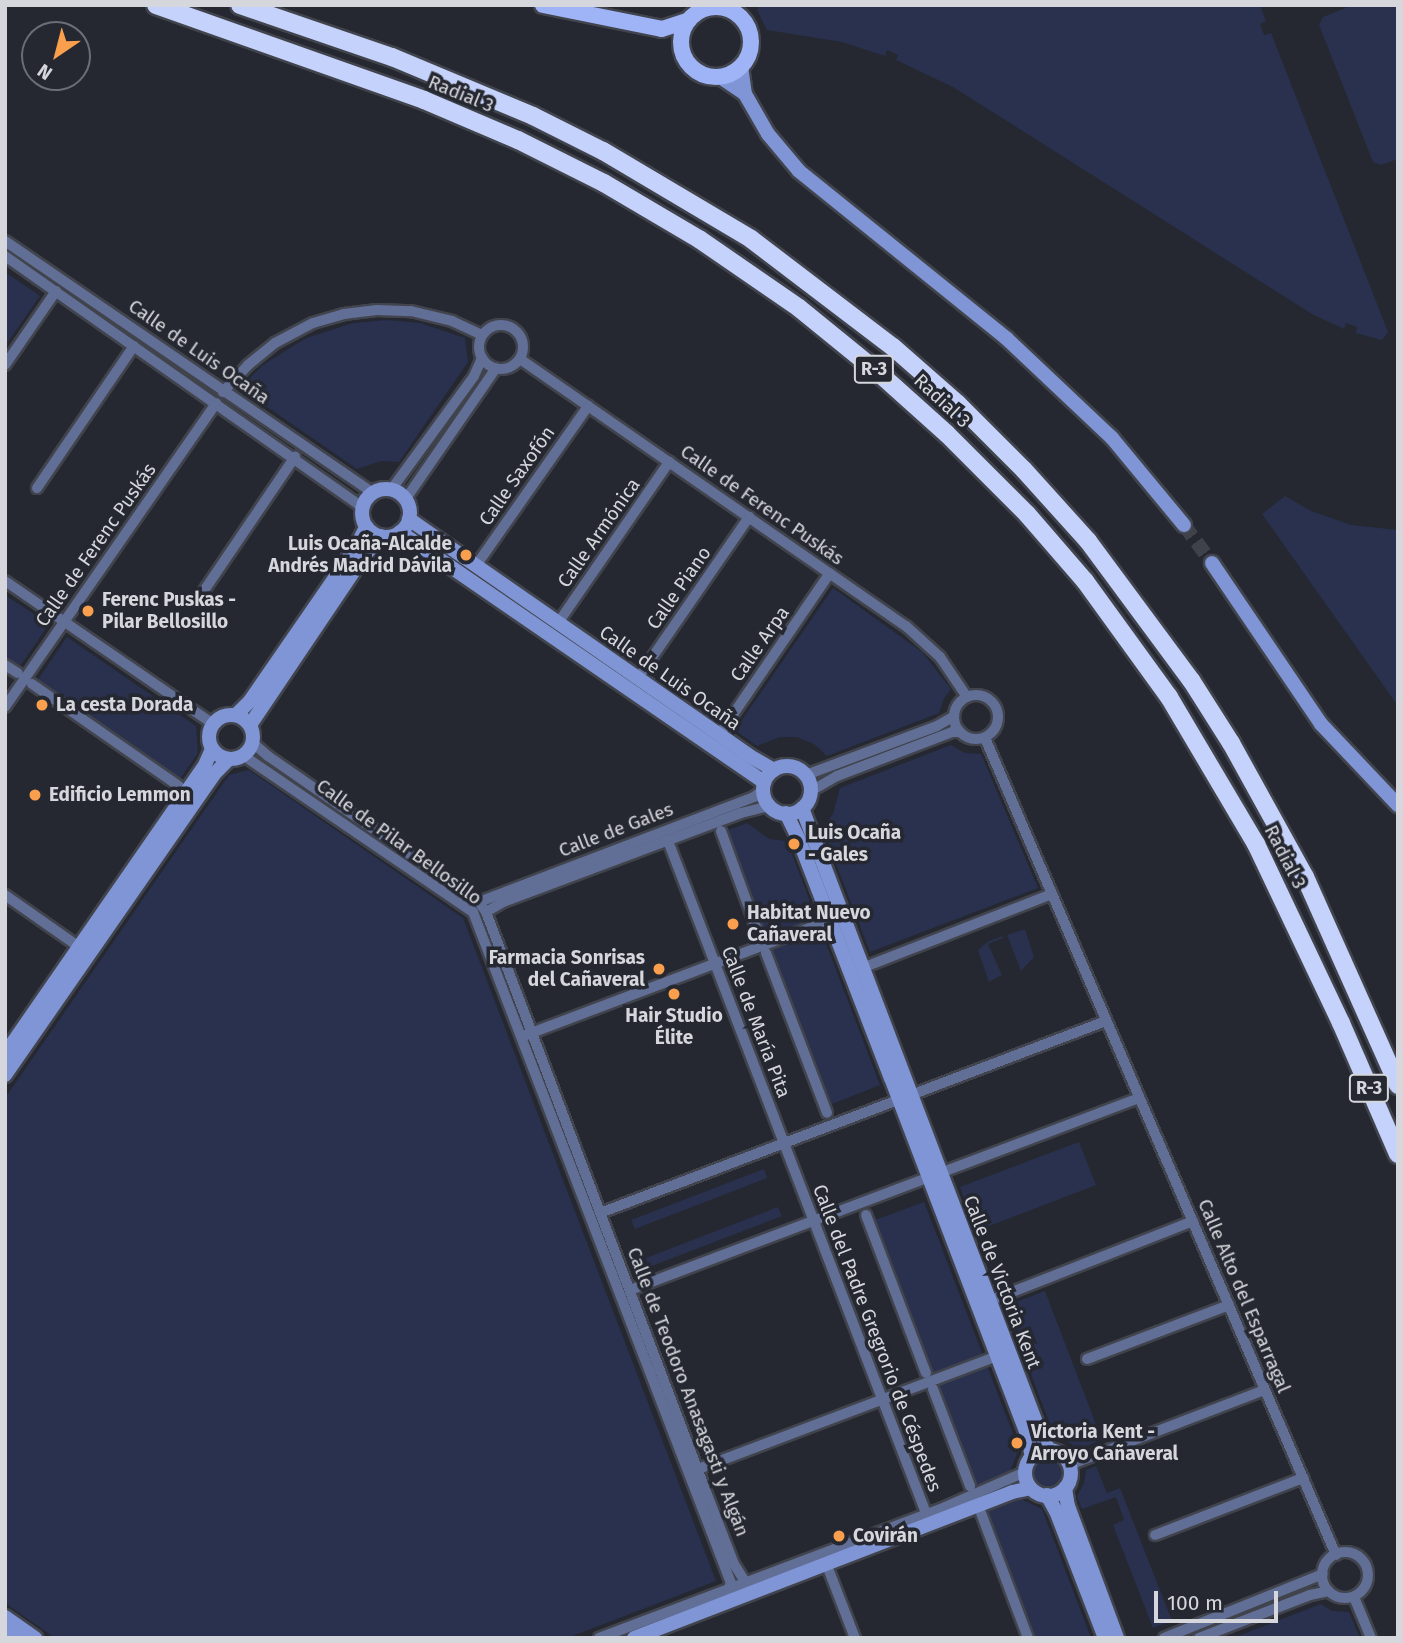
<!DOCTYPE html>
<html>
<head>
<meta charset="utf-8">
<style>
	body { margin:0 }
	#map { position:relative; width:1403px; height:1643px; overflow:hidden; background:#252830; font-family:"Fira Sans",sans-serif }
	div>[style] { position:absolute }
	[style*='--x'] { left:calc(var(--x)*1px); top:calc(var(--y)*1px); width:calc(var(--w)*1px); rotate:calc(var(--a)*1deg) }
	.green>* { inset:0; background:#29314e }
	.round { border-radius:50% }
	.secondary-tunnel>* { height:14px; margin-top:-7px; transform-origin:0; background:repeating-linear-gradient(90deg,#3f424a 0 14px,transparent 0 21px) }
	.roads { filter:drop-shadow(2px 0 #41444c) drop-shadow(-2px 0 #41444c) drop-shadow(0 2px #41444c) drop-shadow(0 -2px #41444c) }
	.street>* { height:10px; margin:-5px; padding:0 5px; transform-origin:5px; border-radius:5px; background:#616e96 }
	.street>.ring { margin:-5px; padding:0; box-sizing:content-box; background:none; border:10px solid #616e96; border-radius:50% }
	.secondary>* { height:14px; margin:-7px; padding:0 7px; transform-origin:7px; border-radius:7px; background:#8095d5 }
	.secondary>.ring { margin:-7px; padding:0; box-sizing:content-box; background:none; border:14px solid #8095d5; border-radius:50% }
	.primary>* { height:16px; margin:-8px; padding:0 8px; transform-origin:8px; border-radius:8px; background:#9fb4f7 }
	.primary>.ring { margin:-8px; padding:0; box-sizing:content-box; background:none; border:16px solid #9fb4f7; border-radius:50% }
	.highway>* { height:18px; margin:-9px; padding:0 9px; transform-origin:9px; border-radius:9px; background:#c5d2fb }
	.dots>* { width:19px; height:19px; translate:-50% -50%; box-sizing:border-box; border:4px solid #252830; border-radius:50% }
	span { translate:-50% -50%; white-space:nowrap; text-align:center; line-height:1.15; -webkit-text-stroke:7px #252830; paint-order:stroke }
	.shield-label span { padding:2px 5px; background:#252830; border:2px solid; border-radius:5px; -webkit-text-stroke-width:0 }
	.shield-label { font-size:18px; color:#d5d7dc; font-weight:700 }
	.street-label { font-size:19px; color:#d5d7dc }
	.poi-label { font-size:19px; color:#d5d7dc; font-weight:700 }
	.right { translate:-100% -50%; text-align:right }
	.left { translate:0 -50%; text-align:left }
	.frame { position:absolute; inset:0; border:7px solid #d5d7dc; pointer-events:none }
	.north { position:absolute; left:21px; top:21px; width:70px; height:70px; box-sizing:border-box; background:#252830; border:2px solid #6b6e75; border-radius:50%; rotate:215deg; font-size:19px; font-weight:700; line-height:28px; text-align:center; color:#d5d7dc }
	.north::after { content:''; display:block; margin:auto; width:24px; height:32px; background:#f99f4d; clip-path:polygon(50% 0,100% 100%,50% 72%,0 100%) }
	.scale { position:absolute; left:1154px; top:1591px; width:124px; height:32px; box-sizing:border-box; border:4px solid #d5d7dc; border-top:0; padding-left:9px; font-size:21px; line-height:24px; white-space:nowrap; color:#d5d7dc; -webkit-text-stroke:5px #252830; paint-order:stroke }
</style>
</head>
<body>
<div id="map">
	<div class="green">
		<i style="clip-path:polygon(760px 5px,1260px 5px,1266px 21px,1260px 24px,1264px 35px,1271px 33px,1388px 332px,1382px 340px,1356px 333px,1357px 327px,1346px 323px,1344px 329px,1312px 314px,953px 87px,896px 60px,898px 55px,887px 50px,885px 56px,842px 42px,767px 30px,757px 10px)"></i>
		<i style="clip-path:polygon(1353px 5px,1398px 5px,1398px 159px,1381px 165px,1373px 162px,1319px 25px,1323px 17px)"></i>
		<i style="clip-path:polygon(5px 272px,40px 296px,5px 346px)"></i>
		<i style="clip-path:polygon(386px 320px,420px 323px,465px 338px,468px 362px,399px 462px,381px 461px,357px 469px,240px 388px,263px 365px,306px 338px,353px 323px)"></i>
		<i style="clip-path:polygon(1285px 496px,1311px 511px,1351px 525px,1398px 530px,1398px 706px,1262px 514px)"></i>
		<i style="clip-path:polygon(833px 588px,922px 652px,951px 689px,944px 698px,939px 713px,827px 756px,814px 744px,797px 737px,780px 737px,757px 746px,735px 730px)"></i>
		<i style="clip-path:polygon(5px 595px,49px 624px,14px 675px,5px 669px)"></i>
		<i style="clip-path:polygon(67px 637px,196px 726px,198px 753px,175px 786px,32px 688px)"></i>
		<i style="clip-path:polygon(951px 745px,965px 753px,981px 754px,1038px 888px,870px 952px,822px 828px,833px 814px,840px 788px)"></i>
		<i style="clip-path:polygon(249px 770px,463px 918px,716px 1581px,567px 1638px,55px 1638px,5px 1603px,5px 1098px,229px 775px)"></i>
		<i style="clip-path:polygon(747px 823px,769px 839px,787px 841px,880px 1085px,822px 1108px,718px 834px)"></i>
		<i style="clip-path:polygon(1025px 929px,1034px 957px,1021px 971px,1007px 935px)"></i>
		<i style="clip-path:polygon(1003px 936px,1003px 938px,988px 944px,1002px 975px,989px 982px,978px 950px,989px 941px)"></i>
		<i style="clip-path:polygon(1079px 1142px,1096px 1185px,976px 1231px,960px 1187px)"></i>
		<i style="clip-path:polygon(764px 1169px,767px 1178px,635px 1229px,631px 1220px)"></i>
		<i style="clip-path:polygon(924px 1202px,1019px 1449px,1011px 1469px,1023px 1500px,1042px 1509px,1091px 1638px,1025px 1638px,923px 1371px,867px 1223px)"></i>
		<i style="clip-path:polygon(778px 1207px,782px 1216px,649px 1267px,646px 1258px)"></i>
		<i style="clip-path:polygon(1045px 1291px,1102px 1440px,1078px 1449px,1066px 1440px,1054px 1435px,1005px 1306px)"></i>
		<i class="round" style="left:1033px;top:1457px;width:30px;height:30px"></i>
		<i style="clip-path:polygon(1096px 1466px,1107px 1493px,1120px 1488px,1172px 1621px,1153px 1628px,1113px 1525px,1124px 1520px,1116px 1497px,1082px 1509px,1077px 1496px,1084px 1484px,1086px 1470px)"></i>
		<i style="clip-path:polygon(1321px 1604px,1332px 1611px,1349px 1612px,1360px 1638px,1233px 1638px)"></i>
	</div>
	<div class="secondary-tunnel">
		<i style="--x:1184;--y:525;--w:47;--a:53.6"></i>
	</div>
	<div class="roads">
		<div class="street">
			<i style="--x:5;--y:241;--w:446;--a:34.4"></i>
			<i style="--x:5;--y:256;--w:438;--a:35.1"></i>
			<i class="ring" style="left:479px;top:325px;width:34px;height:34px"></i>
			<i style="--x:520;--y:359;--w:469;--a:34.7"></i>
			<i style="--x:906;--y:626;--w:46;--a:42.4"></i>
			<i style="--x:940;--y:657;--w:48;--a:56"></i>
			<i style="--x:5;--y:365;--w:90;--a:-55.4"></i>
			<i style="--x:223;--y:392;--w:37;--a:-47"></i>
			<i style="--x:248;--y:365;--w:35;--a:-39"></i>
			<i style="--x:275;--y:343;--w:43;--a:-27.8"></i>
			<i style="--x:313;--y:323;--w:32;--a:-16"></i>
			<i style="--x:344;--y:314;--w:33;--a:-7"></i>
			<i style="--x:377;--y:310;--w:34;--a:2"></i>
			<i style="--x:411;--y:311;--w:42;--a:13.7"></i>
			<i style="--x:452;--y:321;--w:33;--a:25"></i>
			<i style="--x:37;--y:488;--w:172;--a:-55.7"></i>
			<i style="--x:391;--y:490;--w:141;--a:-53.9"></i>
			<i style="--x:474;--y:376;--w:20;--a:-66"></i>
			<i style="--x:405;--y:500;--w:160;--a:-55.4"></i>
			<i style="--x:475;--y:567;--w:197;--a:-54.9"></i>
			<i style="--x:5;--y:581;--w:252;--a:34.5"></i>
			<i style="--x:199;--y:598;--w:171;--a:-55.8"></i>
			<i style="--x:558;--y:623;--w:196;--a:-55.4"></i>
			<i style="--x:5;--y:665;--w:15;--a:32"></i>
			<i style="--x:638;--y:678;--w:196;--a:-55.4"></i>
			<i style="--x:32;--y:684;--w:179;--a:34.8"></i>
			<i class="ring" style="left:954px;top:695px;width:34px;height:34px"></i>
			<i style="--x:5;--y:707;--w:370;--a:-55.2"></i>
			<i style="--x:719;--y:735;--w:196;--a:-55.6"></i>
			<i style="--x:985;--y:738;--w:889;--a:66.75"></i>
			<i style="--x:253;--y:743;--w:20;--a:41"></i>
			<i style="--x:268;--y:756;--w:257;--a:34.7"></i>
			<i style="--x:479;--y:902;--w:12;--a:55"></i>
			<i style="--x:486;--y:912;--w:617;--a:69.22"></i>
			<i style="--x:705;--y:1489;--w:80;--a:68.9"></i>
			<i style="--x:734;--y:1564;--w:22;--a:58"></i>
			<i style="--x:244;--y:756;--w:277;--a:34.3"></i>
			<i style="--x:473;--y:912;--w:719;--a:68.97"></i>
			<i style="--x:731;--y:1583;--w:8;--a:113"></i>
			<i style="--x:806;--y:775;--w:140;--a:-20.5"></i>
			<i style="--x:937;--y:726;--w:20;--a:-30"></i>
			<i style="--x:811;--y:791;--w:30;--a:-30"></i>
			<i style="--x:837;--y:776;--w:123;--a:-20.9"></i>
			<i style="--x:952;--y:732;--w:8;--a:0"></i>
			<i style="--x:721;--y:831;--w:114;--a:70"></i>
			<i style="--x:668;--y:841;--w:720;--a:69"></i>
			<i style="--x:5;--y:895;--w:94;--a:35"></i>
			<i style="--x:479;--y:902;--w:294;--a:-20.9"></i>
			<i style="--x:754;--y:797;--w:11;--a:-38"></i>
			<i style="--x:486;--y:912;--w:20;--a:-30"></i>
			<i style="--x:503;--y:902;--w:254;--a:-20.5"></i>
			<i style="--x:741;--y:813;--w:30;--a:-14"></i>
			<i style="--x:766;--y:953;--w:171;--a:69.1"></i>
			<i style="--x:862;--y:968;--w:204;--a:-21.3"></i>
			<i style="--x:526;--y:1035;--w:325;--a:-20.7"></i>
			<i style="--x:600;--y:1213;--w:541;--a:-20.78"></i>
			<i style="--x:866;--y:1215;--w:169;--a:69.2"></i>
			<i style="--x:630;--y:1290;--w:544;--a:-20.67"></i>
			<i style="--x:989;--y:1301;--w:219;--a:-21.4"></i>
			<i style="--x:1087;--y:1359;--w:152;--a:-20.8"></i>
			<i style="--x:933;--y:1389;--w:104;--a:69.1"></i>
			<i style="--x:1069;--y:1465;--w:209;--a:-21"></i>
			<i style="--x:693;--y:1471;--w:325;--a:-20.7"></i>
			<i style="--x:981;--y:1513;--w:134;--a:69.4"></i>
			<i style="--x:1155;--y:1535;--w:159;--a:-21.1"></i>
			<i class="ring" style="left:1322px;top:1552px;width:36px;height:36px"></i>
			<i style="--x:826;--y:1563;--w:80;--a:68.9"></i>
			<i style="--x:1354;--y:1597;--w:44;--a:67.5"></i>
			<i style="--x:599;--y:1638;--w:370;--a:-20.7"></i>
			<i style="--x:945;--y:1507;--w:87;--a:-23.6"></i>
			<i style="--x:1164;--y:1638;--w:171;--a:-21.9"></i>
			<i style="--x:1199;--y:1638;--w:119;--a:-21.2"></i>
			<i style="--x:1310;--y:1595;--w:19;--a:-12"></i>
		</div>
		<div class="secondary">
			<i style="--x:741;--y:66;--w:28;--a:82"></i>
			<i style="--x:745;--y:94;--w:46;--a:60.1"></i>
			<i style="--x:768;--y:134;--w:48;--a:50"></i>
			<i style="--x:799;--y:171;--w:267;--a:38.9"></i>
			<i style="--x:1007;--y:339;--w:144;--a:43.3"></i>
			<i style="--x:1112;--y:438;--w:113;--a:50.4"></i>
			<i style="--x:720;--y:77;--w:30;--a:34"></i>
			<i class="ring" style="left:362px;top:489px;width:34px;height:34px"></i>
			<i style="--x:409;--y:519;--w:413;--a:34.8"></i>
			<i style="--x:748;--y:755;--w:30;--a:30"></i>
			<i style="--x:400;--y:532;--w:442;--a:34.5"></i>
			<i style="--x:1212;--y:563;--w:194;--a:55.9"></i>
			<i style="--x:1321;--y:724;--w:112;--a:46.5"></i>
			<i class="ring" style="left:209px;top:715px;width:30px;height:30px"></i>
			<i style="--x:236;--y:715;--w:20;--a:-45"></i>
			<i style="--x:250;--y:701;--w:185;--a:-55.4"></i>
			<i style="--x:355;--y:549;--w:25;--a:-63"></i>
			<i style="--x:250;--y:725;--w:204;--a:-56"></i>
			<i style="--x:364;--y:556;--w:26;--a:-50"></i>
			<i class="ring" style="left:763px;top:766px;width:34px;height:34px"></i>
			<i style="--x:802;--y:808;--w:669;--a:69.15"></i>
			<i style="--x:1040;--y:1433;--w:19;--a:62"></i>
			<i style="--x:786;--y:813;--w:30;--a:64"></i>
			<i style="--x:799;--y:840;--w:255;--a:68.9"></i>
			<i style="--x:891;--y:1078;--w:384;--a:69.1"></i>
			<i style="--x:1028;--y:1437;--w:20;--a:79"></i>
			<i style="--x:5;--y:1054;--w:349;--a:-55.3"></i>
			<i style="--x:204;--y:767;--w:20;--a:-66"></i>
			<i style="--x:5;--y:1075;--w:366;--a:-55.2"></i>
			<i style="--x:214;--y:774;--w:20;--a:-45"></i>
			<i class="ring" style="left:1025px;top:1450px;width:32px;height:32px"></i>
			<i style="--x:1065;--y:1488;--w:18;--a:81"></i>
			<i style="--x:1068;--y:1506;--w:141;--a:69.6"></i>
			<i style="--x:1047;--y:1495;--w:18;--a:61"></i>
			<i style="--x:1056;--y:1511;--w:136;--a:68.9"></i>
			<i style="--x:5;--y:1617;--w:37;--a:35"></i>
			<i style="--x:5;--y:1631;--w:12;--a:35"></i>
			<i style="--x:634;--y:1638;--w:405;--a:-21.1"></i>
			<i style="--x:1012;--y:1492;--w:19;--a:-12"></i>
		</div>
		<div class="primary">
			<i style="--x:543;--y:5;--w:121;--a:11.4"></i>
			<i style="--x:662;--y:29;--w:28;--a:-18"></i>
			<i class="ring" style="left:681px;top:7px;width:54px;height:54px"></i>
		</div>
		<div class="highway">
			<i style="--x:156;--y:5;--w:284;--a:19.5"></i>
			<i style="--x:424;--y:100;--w:102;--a:23.1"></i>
			<i style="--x:518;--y:140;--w:96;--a:26.6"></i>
			<i style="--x:604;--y:183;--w:110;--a:30.5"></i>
			<i style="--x:699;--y:239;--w:121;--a:34.6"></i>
			<i style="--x:799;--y:308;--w:103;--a:39.1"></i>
			<i style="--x:879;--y:373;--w:91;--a:41.9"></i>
			<i style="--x:947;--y:434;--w:113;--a:45"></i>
			<i style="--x:1027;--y:514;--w:89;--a:49.1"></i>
			<i style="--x:1085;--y:581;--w:143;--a:54.1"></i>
			<i style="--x:1169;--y:697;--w:171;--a:59.4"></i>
			<i style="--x:1256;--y:844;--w:198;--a:64.6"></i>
			<i style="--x:1341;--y:1023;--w:143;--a:66.5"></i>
			<i style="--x:240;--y:5;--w:161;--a:18.9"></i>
			<i style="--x:392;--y:57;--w:153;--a:22.7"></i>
			<i style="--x:533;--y:116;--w:78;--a:26.6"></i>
			<i style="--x:603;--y:151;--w:172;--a:30.7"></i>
			<i style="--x:751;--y:239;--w:178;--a:37.3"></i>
			<i style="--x:893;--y:347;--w:86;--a:41.2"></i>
			<i style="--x:958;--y:404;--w:93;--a:45"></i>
			<i style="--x:1024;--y:470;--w:96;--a:48"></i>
			<i style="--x:1088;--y:541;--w:173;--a:53.5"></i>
			<i style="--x:1191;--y:680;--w:75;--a:57.6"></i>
			<i style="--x:1231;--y:743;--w:153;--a:61.1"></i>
			<i style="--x:1305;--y:877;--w:228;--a:65.9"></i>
		</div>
	</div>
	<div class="dots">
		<i style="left:466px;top:555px;background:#f99f4d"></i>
		<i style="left:88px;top:611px;background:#f99f4d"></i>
		<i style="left:42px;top:705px;background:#f99f4d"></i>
		<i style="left:35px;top:795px;background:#f99f4d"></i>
		<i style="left:794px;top:844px;background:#f99f4d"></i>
		<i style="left:733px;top:924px;background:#f99f4d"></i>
		<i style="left:659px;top:969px;background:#f99f4d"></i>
		<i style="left:674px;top:994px;background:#f99f4d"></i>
		<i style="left:1017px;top:1443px;background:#f99f4d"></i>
		<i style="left:839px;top:1536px;background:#f99f4d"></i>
	</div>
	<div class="shield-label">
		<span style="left:874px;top:369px">R-3</span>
		<span style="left:1369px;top:1088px">R-3</span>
	</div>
	<div class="street-label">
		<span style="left:461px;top:94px;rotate:22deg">Radial 3</span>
		<span style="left:199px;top:352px;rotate:35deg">Calle de Luis Ocaña</span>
		<span style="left:942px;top:401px;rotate:43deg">Radial 3</span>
		<span style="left:517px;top:476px;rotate:-55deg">Calle Saxofón</span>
		<span style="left:762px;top:505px;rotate:35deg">Calle de Ferenc Puskás</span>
		<span style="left:599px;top:533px;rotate:-55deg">Calle Armónica</span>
		<span style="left:96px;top:545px;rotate:-55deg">Calle de Ferenc Puskás</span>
		<span style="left:679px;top:588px;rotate:-55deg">Calle Piano</span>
		<span style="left:760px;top:644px;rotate:-55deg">Calle Arpa</span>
		<span style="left:670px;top:678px;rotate:35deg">Calle de Luis Ocaña</span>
		<span style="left:616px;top:830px;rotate:-21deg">Calle de Gales</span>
		<span style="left:399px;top:842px;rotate:36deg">Calle de Pilar Bellosillo</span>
		<span style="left:1285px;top:857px;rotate:63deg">Radial 3</span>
		<span style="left:756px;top:1022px;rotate:69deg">Calle de María Pita</span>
		<span style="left:1002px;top:1282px;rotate:69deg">Calle de Victoria Kent</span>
		<span style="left:1244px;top:1296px;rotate:67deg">Calle Alto del Esparragal</span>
		<span style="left:877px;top:1338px;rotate:69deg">Calle del Padre Gregrorio de Céspedes</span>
		<span style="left:688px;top:1392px;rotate:69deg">Calle de Teodoro Anasagasti y Algán</span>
	</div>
	<div class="poi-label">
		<span class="right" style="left:452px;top:555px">Luis Ocaña-Alcalde<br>Andrés Madrid Dávila</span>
		<span class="left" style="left:102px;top:611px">Ferenc Puskas -<br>Pilar Bellosillo</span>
		<span class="left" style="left:56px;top:705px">La cesta Dorada</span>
		<span class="left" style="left:49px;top:795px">Edificio Lemmon</span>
		<span class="left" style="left:808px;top:844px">Luis Ocaña<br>- Gales</span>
		<span class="left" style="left:747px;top:924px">Habitat Nuevo<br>Cañaveral</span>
		<span class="right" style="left:645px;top:969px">Farmacia Sonrisas<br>del Cañaveral</span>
		<span style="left:674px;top:1027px">Hair Studio<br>Élite</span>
		<span class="left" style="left:1031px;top:1443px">Victoria Kent -<br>Arroyo Cañaveral</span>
		<span class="left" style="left:853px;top:1536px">Covirán</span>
	</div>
	<div class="frame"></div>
	<div class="north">N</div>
	<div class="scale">100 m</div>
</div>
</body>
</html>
